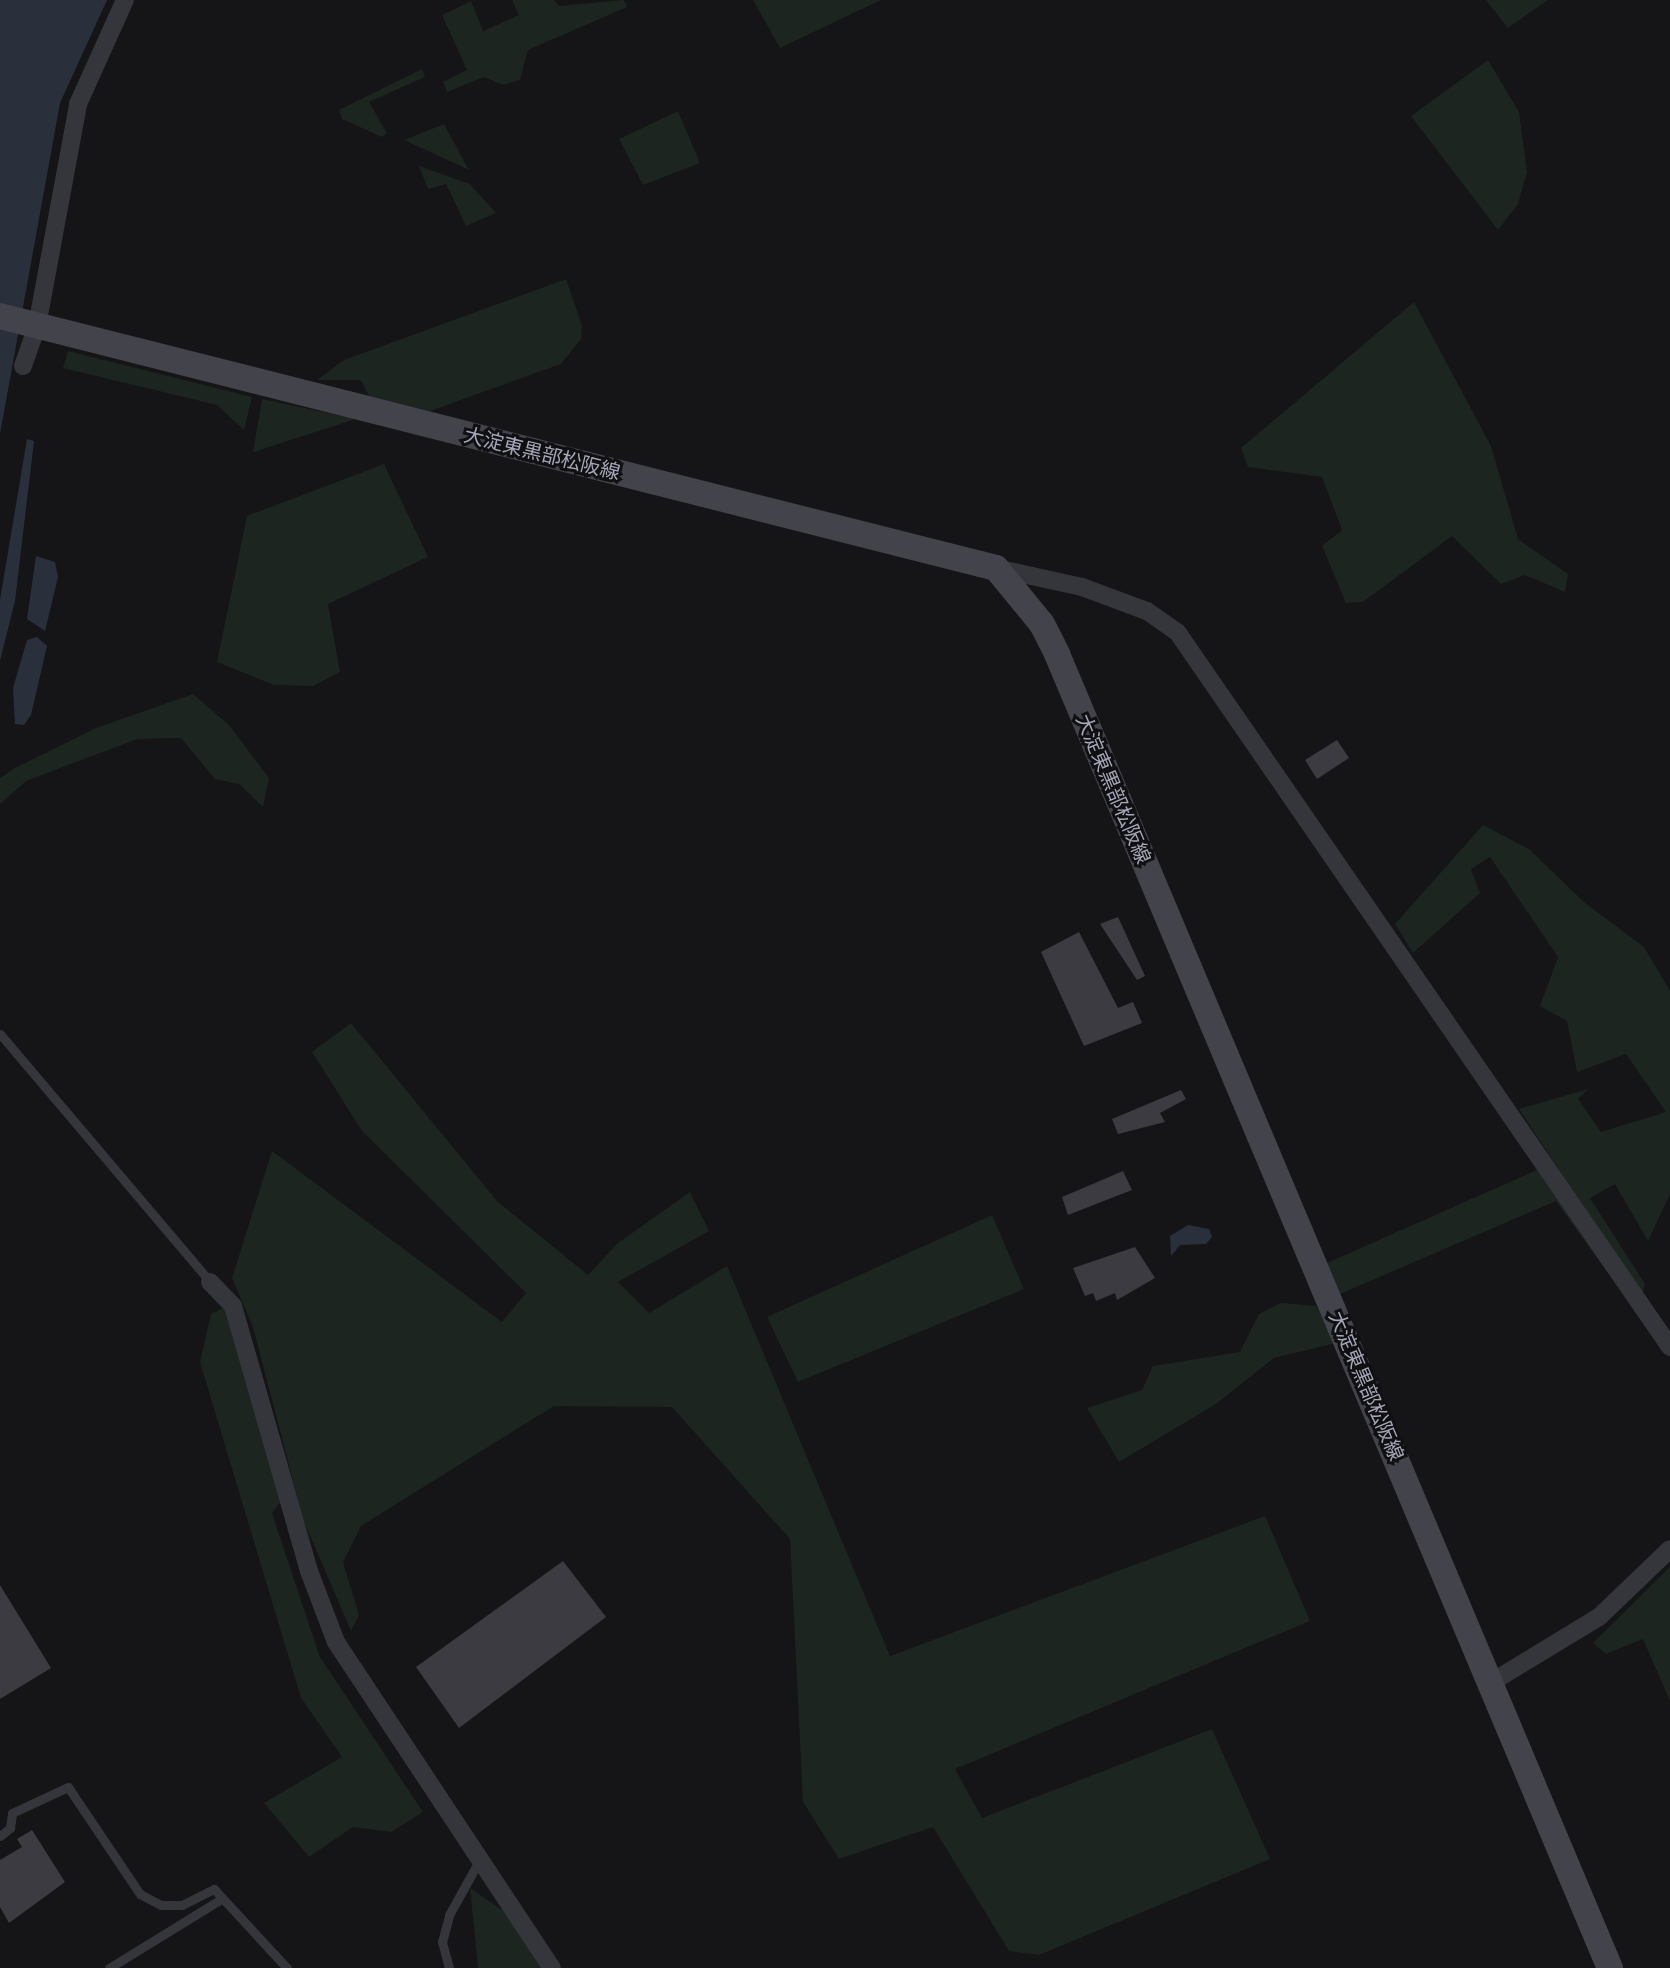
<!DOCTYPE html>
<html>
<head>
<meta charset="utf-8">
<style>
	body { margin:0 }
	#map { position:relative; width:1670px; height:1968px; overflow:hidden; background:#151417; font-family:"Nunito Sans","Noto Sans JP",sans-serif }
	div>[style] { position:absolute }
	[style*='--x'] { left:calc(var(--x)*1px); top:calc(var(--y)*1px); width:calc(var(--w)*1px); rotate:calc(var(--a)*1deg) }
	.green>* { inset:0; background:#1c251f }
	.water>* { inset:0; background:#29303c }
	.building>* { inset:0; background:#3c3b42 }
	.service>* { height:9px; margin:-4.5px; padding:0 4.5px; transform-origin:4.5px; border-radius:4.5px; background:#35353c }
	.minor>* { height:18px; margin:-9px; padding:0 9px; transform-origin:9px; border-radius:9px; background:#35353c }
	.secondary>* { height:26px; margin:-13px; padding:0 13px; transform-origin:13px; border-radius:13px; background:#43434c }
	span { translate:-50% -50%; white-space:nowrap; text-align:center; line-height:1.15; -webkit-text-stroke:6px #100f12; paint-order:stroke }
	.street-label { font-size:20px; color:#a5a7b8 }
</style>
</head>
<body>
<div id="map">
	<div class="green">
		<i style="clip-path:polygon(512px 0,554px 0,559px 6px,624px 0,627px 7px,528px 50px,520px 80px,503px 85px,484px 77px,447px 92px,443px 82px,467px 70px,442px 15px,471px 1px,483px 31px,519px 15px)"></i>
		<i style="clip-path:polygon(753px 0,881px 0,780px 48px)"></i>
		<i style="clip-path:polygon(1486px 0,1548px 0,1508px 28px)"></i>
		<i style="clip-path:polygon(1488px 60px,1519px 112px,1527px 172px,1518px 204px,1498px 230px,1411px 116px)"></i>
		<i style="clip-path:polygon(422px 69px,425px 77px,369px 102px,387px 133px,382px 137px,342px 119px,339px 110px)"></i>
		<i style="clip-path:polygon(678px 111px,700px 163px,643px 185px,619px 139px)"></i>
		<i style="clip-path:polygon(444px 124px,469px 170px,404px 140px)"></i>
		<i style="clip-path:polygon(419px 166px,470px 184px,496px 213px,466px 226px,446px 184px,428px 189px)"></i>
		<i style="clip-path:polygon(566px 279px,582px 326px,581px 339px,561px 364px,430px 411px,370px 398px,361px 380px,317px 380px,344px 360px)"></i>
		<i style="clip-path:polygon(1414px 302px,1491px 446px,1518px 539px,1568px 574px,1565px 592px,1525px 575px,1501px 584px,1452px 536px,1363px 602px,1346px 603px,1322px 546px,1342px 530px,1322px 477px,1248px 467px,1241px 448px)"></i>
		<i style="clip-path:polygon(68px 351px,252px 397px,244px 430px,217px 405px,63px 368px)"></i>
		<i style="clip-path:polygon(262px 399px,356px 419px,253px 452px)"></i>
		<i style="clip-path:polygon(384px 464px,428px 557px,328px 604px,340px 672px,313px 686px,274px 685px,217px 662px,247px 516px)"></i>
		<i style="clip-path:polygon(193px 694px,229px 725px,269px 778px,263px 807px,239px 784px,215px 779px,181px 738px,137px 739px,26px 781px,0 804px,0 778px,15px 768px,96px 728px)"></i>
		<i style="clip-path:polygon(1483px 825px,1529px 849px,1585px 903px,1644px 947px,1670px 991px,1670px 1194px,1648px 1241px,1615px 1184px,1590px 1198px,1645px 1284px,1642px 1296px,1519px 1109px,1588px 1089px,1578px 1099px,1601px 1132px,1666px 1112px,1626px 1054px,1577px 1072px,1567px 1021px,1540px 1006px,1558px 957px,1490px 857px,1471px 869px,1480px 893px,1413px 953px,1395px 924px)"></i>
		<i style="clip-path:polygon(351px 1023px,497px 1201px,588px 1275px,618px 1243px,690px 1192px,709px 1231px,618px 1282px,649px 1313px,727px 1266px,890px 1656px,1265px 1516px,1310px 1621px,955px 1769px,982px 1818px,1212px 1729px,1270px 1859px,1039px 1955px,1009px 1951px,933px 1827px,839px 1859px,803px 1802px,790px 1539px,672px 1407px,554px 1406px,361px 1526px,343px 1562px,359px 1615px,351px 1631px,303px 1519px,253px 1327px,232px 1278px,272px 1151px,502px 1322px,526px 1293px,362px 1131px,312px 1052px)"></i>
		<i style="clip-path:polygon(1539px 1169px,1616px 1273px,1607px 1272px,1556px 1201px,1340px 1294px,1327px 1263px)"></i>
		<i style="clip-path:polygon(992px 1215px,1024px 1289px,798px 1382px,767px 1317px)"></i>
		<i style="clip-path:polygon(1281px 1303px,1316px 1306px,1336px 1343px,1274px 1358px,1216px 1404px,1119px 1462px,1087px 1408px,1142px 1390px,1153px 1366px,1240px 1352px,1259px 1314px)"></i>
		<i style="clip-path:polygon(225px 1307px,282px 1500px,272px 1513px,320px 1657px,423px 1812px,391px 1832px,353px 1827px,309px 1857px,264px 1803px,342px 1757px,301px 1698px,200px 1362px,211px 1314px)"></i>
		<i style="clip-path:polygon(1670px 1567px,1670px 1701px,1643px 1639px,1606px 1654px,1593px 1643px)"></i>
		<i style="clip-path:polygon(470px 1888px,505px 1912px,541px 1968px,478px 1968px)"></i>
	</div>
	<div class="water">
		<i style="clip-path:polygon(0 0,107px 0,60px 103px,0 434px)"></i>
		<i style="clip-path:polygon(27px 439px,34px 441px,15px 601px,0 661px,0 600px)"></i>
		<i style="clip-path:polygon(36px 556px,55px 562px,58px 577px,45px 631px,27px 619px)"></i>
		<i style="clip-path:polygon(37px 637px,47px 646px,31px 715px,24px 725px,15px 724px,13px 688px,27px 640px)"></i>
		<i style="clip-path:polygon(1188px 1225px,1209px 1229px,1212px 1237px,1206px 1244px,1180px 1245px,1171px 1256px,1170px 1236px)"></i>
	</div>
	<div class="building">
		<i style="clip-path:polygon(1337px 740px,1349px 758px,1317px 779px,1305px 760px)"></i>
		<i style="clip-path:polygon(1118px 917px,1145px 976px,1137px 980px,1100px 924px)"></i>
		<i style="clip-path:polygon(1079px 932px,1118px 1008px,1133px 1002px,1142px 1023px,1084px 1046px,1041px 952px)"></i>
		<i style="clip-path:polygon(1181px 1090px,1186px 1099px,1160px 1113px,1165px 1122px,1118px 1134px,1112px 1119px)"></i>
		<i style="clip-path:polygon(1123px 1171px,1132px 1190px,1068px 1215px,1062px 1197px)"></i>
		<i style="clip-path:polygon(1135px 1247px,1155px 1278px,1117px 1300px,1115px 1293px,1096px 1301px,1093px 1293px,1085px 1296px,1073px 1268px)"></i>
		<i style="clip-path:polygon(563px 1561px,606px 1617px,459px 1728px,416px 1667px)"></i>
		<i style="clip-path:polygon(0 1585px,51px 1668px,0 1699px)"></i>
		<i style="clip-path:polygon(32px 1830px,65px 1882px,9px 1923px,0 1907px,0 1860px,22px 1847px,17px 1839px)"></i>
	</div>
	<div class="service">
		<i style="--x:0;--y:1034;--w:325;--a:49.7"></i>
		<i style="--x:0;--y:1836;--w:13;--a:-39"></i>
		<i style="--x:10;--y:1828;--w:15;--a:-82"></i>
		<i style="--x:12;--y:1813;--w:62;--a:-24.9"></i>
		<i style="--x:68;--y:1787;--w:129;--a:56.1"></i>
		<i style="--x:140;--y:1894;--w:24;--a:28"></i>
		<i style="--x:161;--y:1905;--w:21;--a:0"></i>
		<i style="--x:182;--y:1905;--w:36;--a:-27"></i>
		<i style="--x:214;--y:1889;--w:108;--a:47.3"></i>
		<i style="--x:109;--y:1968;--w:132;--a:-31.6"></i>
		<i style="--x:449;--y:1968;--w:27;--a:-105"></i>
		<i style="--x:442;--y:1942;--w:28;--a:-75"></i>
		<i style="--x:449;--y:1915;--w:64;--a:-61"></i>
	</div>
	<div class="minor">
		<i style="--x:23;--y:366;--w:42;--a:-70.7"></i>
		<i style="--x:37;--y:326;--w:226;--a:-79.5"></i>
		<i style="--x:78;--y:104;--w:114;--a:-65.7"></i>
		<i style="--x:996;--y:568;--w:88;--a:12.5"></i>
		<i style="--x:1082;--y:587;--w:69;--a:20.3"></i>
		<i style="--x:1147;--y:611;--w:38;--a:35"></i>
		<i style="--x:1178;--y:633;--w:867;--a:55.43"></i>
		<i style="--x:210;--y:1282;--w:33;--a:46"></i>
		<i style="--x:233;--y:1306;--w:276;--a:74"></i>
		<i style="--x:309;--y:1571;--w:76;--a:69.2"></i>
		<i style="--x:336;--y:1642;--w:391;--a:56.5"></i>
		<i style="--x:1492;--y:1682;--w:125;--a:-31.3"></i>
		<i style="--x:1599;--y:1617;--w:98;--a:-43.8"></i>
	</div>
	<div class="secondary">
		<i style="--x:0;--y:316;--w:1027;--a:14.2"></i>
		<i style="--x:996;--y:568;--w:72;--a:50.6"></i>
		<i style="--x:1042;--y:624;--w:34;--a:63"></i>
		<i style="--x:1057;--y:654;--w:1426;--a:67.18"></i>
	</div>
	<div class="street-label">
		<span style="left:542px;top:454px;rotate:14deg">大淀東黒部松阪線</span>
		<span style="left:1113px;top:789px;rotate:67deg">大淀東黒部松阪線</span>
		<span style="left:1366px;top:1386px;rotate:67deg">大淀東黒部松阪線</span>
	</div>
</div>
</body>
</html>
